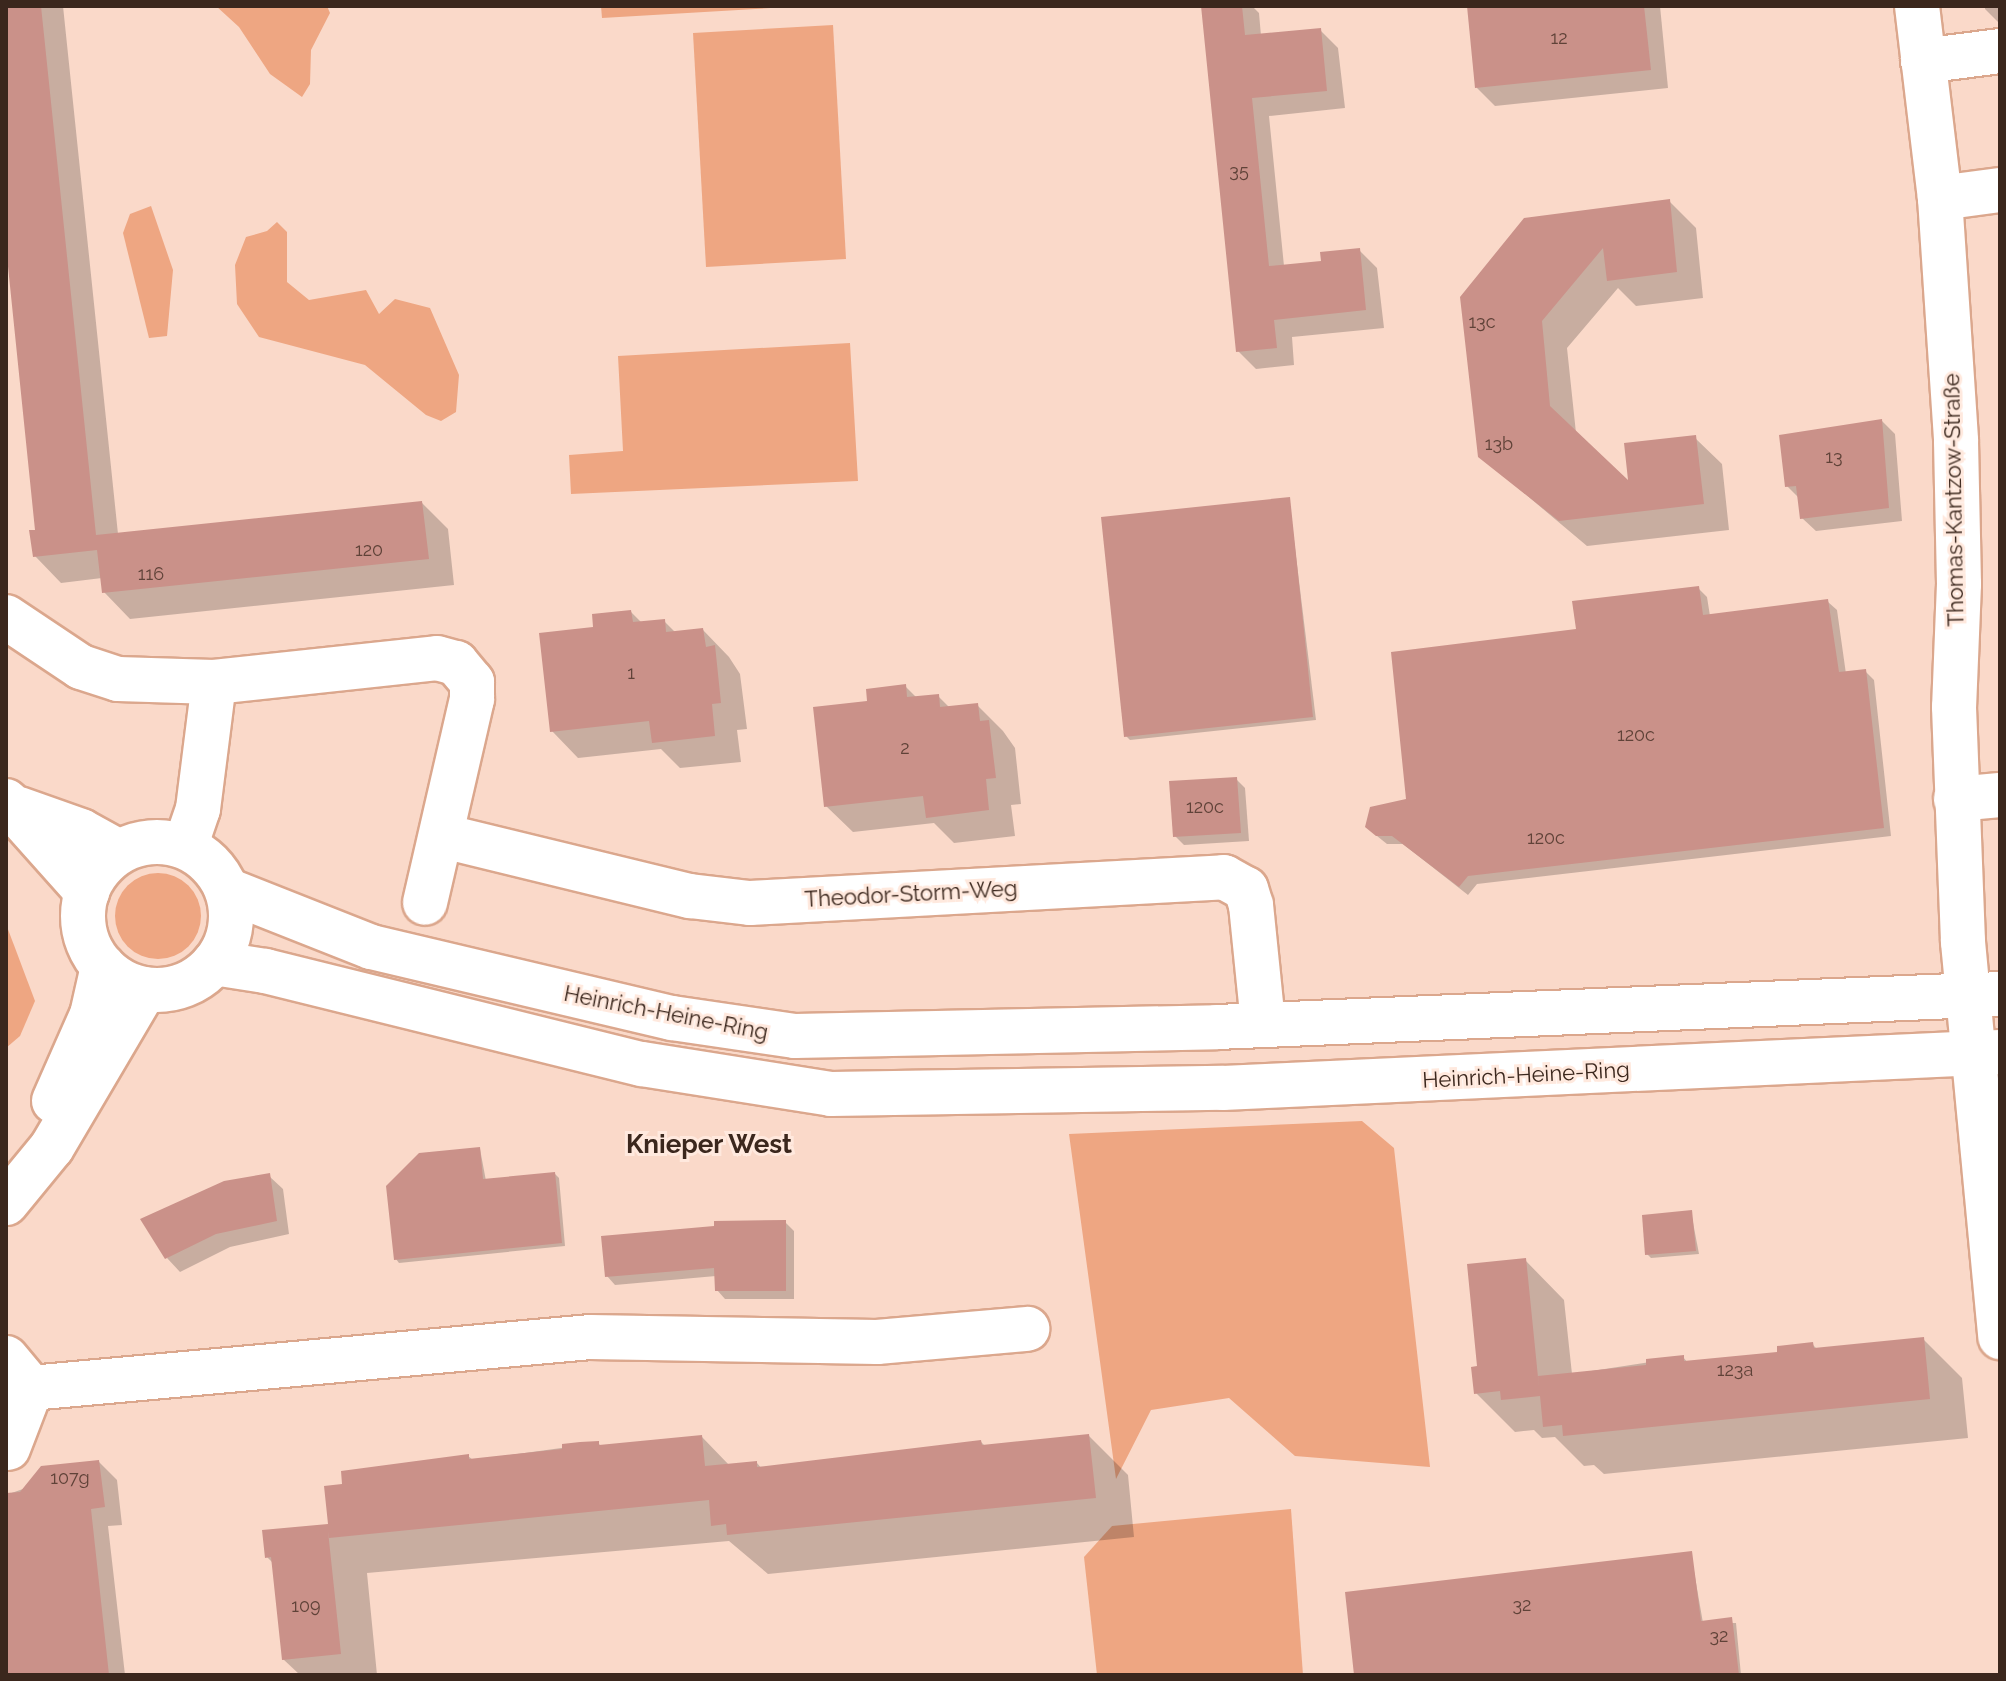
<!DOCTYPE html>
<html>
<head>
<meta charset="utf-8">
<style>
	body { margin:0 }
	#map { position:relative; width:2006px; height:1681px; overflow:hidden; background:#fad9c9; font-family:Raleway,sans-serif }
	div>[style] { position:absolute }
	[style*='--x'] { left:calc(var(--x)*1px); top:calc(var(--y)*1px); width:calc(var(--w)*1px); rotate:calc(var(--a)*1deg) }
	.green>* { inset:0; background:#eea682 }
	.round { border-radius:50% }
	.shadow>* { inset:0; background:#0003 }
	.building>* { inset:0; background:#ca9189 }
	.roads { filter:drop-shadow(2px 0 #dba78d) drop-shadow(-2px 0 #dba78d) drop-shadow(0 2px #dba78d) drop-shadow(0 -2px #dba78d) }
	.minor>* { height:44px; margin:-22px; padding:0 22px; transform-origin:22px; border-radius:22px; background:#fff }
	.major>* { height:44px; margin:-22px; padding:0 22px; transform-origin:22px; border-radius:22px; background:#fff }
	.major>.ring { margin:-22px; padding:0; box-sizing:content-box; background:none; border:44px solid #fff; border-radius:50% }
	span { translate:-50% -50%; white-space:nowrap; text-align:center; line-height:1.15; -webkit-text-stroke:6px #ffe9de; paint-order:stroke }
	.number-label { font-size:18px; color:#5f4238 }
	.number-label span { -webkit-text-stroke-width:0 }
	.street-label { font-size:22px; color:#3b271d }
	.quarter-label { font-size:26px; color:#3b271d; font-weight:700 }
	.frame { position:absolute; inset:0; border:8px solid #3b271d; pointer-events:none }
</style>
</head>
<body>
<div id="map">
	<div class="green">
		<i style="clip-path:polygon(216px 6px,327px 6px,330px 13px,311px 50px,310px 84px,302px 97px,270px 74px,239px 27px)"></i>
		<i style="clip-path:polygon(601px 6px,805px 6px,602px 18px)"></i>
		<i style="clip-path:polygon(833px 25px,846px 259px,706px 267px,693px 33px)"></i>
		<i style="clip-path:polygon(151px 206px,173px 270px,167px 336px,149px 338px,123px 233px,130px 214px)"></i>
		<i style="clip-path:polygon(277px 222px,287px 232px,287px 282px,309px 300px,366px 290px,379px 314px,395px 299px,430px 308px,459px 375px,456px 412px,441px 421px,426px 415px,365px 365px,259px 337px,237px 304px,235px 265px,246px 237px,267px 231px)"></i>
		<i style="clip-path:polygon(850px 343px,858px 481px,571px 494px,569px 455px,623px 451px,618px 356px)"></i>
		<i class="round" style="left:115px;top:873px;width:86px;height:86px"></i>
		<i style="clip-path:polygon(6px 924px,35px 1001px,20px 1036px,6px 1048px)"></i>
		<i style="clip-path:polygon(1362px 1121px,1394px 1148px,1430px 1467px,1295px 1456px,1229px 1398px,1151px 1410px,1116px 1479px,1069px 1134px)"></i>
		<i style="clip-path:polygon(1291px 1509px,1303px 1675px,1097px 1675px,1084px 1557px,1112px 1526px)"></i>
	</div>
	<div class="shadow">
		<i style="clip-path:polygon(6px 6px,63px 6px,118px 534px,422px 503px,448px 529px,454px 585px,130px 619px,104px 592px,102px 578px,61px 583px,35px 556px,37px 531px,6px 229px)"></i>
		<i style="clip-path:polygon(1203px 6px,1252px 6px,1259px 13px,1261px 36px,1320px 30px,1338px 48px,1345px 108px,1269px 116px,1284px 266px,1323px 263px,1359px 250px,1377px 268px,1384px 328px,1292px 337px,1294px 365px,1256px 369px,1238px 351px)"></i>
		<i style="clip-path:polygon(1469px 6px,1660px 6px,1668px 88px,1495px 106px,1477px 88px)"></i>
		<i style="clip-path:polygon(1985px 6px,2000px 6px,2000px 24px,1985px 9px)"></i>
		<i style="clip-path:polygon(1669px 201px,1696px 228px,1703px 298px,1636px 306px,1618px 288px,1567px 348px,1576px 433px,1631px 485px,1695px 438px,1722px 464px,1729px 530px,1587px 546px,1480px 456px,1462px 298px)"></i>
		<i style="clip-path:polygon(1882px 421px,1895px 434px,1902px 521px,1816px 531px,1802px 518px,1800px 499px,1787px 486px)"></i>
		<i style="clip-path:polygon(1289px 499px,1316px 720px,1130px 740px,1126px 736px)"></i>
		<i style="clip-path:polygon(1698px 588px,1707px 597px,1710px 616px,1828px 602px,1837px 610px,1846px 674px,1865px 671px,1874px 680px,1891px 836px,1477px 884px,1468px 895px,1403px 844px,1387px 844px,1377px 836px,1578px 631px)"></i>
		<i style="clip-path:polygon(631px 612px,642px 623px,664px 621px,676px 633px,703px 630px,729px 657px,740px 674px,747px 729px,737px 730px,741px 762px,680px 768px,661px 749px,578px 758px,552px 731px,595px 628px)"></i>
		<i style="clip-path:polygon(905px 686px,917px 698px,938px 696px,950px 708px,977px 705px,1003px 731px,1015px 748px,1021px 804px,1011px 805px,1015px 836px,954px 843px,934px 823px,853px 832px,826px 806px,869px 703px)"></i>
		<i style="clip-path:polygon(1236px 779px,1245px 788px,1249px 841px,1184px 845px,1175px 836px)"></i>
		<i style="clip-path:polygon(480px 1149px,486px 1181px,555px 1174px,559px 1178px,565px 1246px,399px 1263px,396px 1259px)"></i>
		<i style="clip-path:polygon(269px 1176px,283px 1189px,289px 1234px,230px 1247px,180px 1272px,167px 1258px)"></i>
		<i style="clip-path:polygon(1691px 1212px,1699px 1254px,1651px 1258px,1647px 1254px)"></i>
		<i style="clip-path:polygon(785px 1222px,794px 1231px,794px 1299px,725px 1299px,717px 1290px,716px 1276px,615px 1285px,607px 1276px)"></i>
		<i style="clip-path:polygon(1525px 1260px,1564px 1300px,1572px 1374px,1683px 1357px,1688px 1363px,1779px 1353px,1812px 1344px,1818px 1350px,1923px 1339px,1962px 1378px,1968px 1438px,1604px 1474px,1594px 1465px,1584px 1466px,1555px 1437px,1542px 1438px,1534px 1430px,1515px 1432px,1476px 1393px,1479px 1368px)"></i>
		<i style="clip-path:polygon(1089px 1436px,1128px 1475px,1134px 1537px,768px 1574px,729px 1541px,367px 1573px,377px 1675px,300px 1675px,283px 1659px,274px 1564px,267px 1557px,468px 1456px,473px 1460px,598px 1443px,602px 1447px,702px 1437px,730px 1466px,757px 1463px,762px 1469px,981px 1442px,985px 1446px)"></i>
		<i style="clip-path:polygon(99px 1462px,117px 1480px,122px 1525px,108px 1526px,125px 1675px,6px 1675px,6px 1495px)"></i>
		<i style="clip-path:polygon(1691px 1554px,1703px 1623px,1736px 1623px,1741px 1675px,1356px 1675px)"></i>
	</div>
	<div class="building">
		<i style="clip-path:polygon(6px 6px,41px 6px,96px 535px,422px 501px,429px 559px,102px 593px,97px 550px,33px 557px,29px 530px,35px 530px,6px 247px)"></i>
		<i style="clip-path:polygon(1201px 6px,1242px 6px,1245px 35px,1321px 28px,1327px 91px,1252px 98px,1269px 266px,1321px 261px,1320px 252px,1360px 248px,1366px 310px,1274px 320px,1277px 348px,1236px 352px)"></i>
		<i style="clip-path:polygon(1467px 6px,1644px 6px,1651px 70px,1475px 88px)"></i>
		<i style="clip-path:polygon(1670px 199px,1677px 272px,1607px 281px,1603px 248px,1542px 321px,1550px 406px,1628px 480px,1624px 443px,1696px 435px,1704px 504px,1559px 521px,1478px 457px,1460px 297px,1524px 218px)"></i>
		<i style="clip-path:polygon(1882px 419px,1889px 508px,1800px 519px,1796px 486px,1785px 487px,1779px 435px)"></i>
		<i style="clip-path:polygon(1290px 497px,1313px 717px,1124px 737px,1101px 517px)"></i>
		<i style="clip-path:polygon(1699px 586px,1703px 615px,1828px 599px,1839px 672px,1866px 669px,1884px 828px,1468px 876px,1459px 887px,1392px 836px,1376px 836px,1365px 827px,1370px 807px,1406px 799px,1391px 652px,1576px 629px,1572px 601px)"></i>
		<i style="clip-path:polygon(631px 610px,633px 622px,665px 619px,666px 632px,703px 628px,706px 647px,715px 645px,721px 703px,712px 704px,715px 736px,652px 743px,649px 721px,550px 732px,539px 633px,593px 627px,592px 614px)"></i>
		<i style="clip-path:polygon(906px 684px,907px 697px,939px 694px,940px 707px,978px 703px,980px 721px,989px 720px,996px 778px,986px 779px,989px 810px,926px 818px,923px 796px,824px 807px,813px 707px,867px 701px,866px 689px)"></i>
		<i style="clip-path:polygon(1237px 777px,1241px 833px,1173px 837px,1169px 781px)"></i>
		<i style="clip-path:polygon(480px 1147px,483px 1179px,555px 1172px,562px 1243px,394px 1260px,386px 1186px,419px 1153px)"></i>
		<i style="clip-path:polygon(270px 1173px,277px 1221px,216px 1234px,165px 1259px,140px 1219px,224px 1181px)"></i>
		<i style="clip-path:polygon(1692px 1210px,1696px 1251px,1645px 1255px,1642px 1215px)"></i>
		<i style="clip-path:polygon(786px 1220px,786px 1291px,715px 1291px,714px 1268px,605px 1277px,601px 1236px,714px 1226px,714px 1221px)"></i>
		<i style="clip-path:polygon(1526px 1258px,1539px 1387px,1538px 1376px,1646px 1365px,1646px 1359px,1684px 1355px,1684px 1361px,1777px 1352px,1777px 1346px,1813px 1342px,1814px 1348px,1924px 1337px,1930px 1399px,1563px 1436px,1562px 1425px,1543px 1427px,1540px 1396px,1501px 1400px,1500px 1391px,1474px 1394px,1471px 1367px,1477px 1366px,1467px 1264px)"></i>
		<i style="clip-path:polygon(1089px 1434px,1096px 1498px,727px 1535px,726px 1524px,711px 1526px,709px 1500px,329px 1538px,328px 1531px,341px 1654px,282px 1660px,271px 1557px,265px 1558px,262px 1530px,328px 1524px,324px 1486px,342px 1484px,341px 1471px,469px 1454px,469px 1459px,562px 1449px,562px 1444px,580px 1442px,599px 1441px,599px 1445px,702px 1435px,705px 1466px,757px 1461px,757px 1467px,981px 1440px,982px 1445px)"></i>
		<i style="clip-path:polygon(99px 1460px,105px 1507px,91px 1509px,109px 1675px,6px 1675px,6px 1493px,20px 1492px,41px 1466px)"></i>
		<i style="clip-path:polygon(1692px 1551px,1701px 1621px,1732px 1617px,1739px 1675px,1354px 1675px,1345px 1592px)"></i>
	</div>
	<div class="roads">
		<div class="minor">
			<i style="--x:1917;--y:6;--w:193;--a:83.2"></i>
			<i style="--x:1940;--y:198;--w:244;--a:86.2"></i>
			<i style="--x:1956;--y:441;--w:143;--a:88.8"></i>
			<i style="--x:1959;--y:584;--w:123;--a:92.3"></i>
			<i style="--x:1954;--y:707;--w:235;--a:87.8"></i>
			<i style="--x:1963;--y:942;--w:397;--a:84.6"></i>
			<i style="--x:1923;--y:61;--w:78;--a:-7.4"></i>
			<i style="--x:1940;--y:198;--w:61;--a:-7.6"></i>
			<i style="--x:6;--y:617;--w:90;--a:33.7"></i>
			<i style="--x:81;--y:667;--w:39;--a:18"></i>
			<i style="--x:118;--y:679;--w:96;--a:1.8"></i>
			<i style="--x:214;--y:682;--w:224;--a:-6.1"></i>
			<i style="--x:437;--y:658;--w:20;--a:15"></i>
			<i style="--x:456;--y:663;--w:25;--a:50"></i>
			<i style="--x:472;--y:682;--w:17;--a:90"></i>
			<i style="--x:472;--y:699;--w:209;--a:103"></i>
			<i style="--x:1956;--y:799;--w:44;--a:-5.2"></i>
			<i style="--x:443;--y:836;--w:254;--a:13.7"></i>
			<i style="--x:690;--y:896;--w:60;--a:6.7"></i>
			<i style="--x:750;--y:903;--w:475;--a:-3.1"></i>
			<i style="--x:1224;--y:877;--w:25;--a:29"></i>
			<i style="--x:1246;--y:889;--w:17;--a:73"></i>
			<i style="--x:1251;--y:905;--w:119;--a:84.2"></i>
			<i style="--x:185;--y:847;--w:40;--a:-71.1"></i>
			<i style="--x:198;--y:809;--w:128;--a:-82.8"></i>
			<i style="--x:54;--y:1101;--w:94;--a:-66.2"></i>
			<i style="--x:92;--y:1015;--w:50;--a:-77.3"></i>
			<i style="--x:6;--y:1203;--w:72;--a:-50.6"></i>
			<i style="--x:52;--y:1147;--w:183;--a:-59.5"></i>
			<i style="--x:6;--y:1358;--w:39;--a:50"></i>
			<i style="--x:8;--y:1448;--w:64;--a:-69"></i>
			<i style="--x:31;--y:1388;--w:561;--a:-5.21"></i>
			<i style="--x:590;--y:1337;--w:287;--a:1"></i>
			<i style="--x:877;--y:1342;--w:151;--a:-5"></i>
		</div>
		<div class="major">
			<i style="--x:6;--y:801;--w:122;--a:48.3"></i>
			<i style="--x:19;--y:809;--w:66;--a:19.5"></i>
			<i style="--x:81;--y:831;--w:43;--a:28.9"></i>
			<i class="ring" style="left:83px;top:842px;width:104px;height:104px"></i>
			<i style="--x:227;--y:890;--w:155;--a:21.6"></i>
			<i style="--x:371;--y:947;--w:309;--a:13.3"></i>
			<i style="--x:672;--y:1018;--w:124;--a:8.3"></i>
			<i style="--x:795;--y:1036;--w:422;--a:-1.2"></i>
			<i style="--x:1217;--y:1027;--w:784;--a:-2.41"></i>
			<i style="--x:214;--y:963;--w:52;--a:8.9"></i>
			<i style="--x:265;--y:971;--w:388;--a:13.9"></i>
			<i style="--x:642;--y:1064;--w:191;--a:9"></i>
			<i style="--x:831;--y:1094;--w:392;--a:-0.9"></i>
			<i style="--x:1223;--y:1088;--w:778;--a:-2.65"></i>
		</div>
	</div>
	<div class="number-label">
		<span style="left:1559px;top:38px">12</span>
		<span style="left:1239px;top:171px">35</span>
		<span style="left:1482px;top:322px">13c</span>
		<span style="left:1499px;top:444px">13b</span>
		<span style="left:1834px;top:457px">13</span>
		<span style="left:369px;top:550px">120</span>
		<span style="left:151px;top:574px">116</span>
		<span style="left:631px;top:673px">1</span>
		<span style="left:1636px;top:735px">120c</span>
		<span style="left:905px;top:748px">2</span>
		<span style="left:1205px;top:807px">120c</span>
		<span style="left:1546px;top:838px">120c</span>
		<span style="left:1735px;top:1370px">123a</span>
		<span style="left:70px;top:1478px">107g</span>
		<span style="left:1522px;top:1605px">32</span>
		<span style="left:306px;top:1606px">109</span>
		<span style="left:1719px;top:1636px">32</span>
	</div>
	<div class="street-label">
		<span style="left:1954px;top:500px;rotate:-91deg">Thomas-Kantzow-Straße</span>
		<span style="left:911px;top:894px;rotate:-3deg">Theodor-Storm-Weg</span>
		<span style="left:666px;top:1013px;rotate:11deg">Heinrich-Heine-Ring</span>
		<span style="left:1526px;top:1075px;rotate:-3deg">Heinrich-Heine-Ring</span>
	</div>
	<div class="quarter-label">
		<span style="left:709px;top:1145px">Knieper West</span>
	</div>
	<div class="frame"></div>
</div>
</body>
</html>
